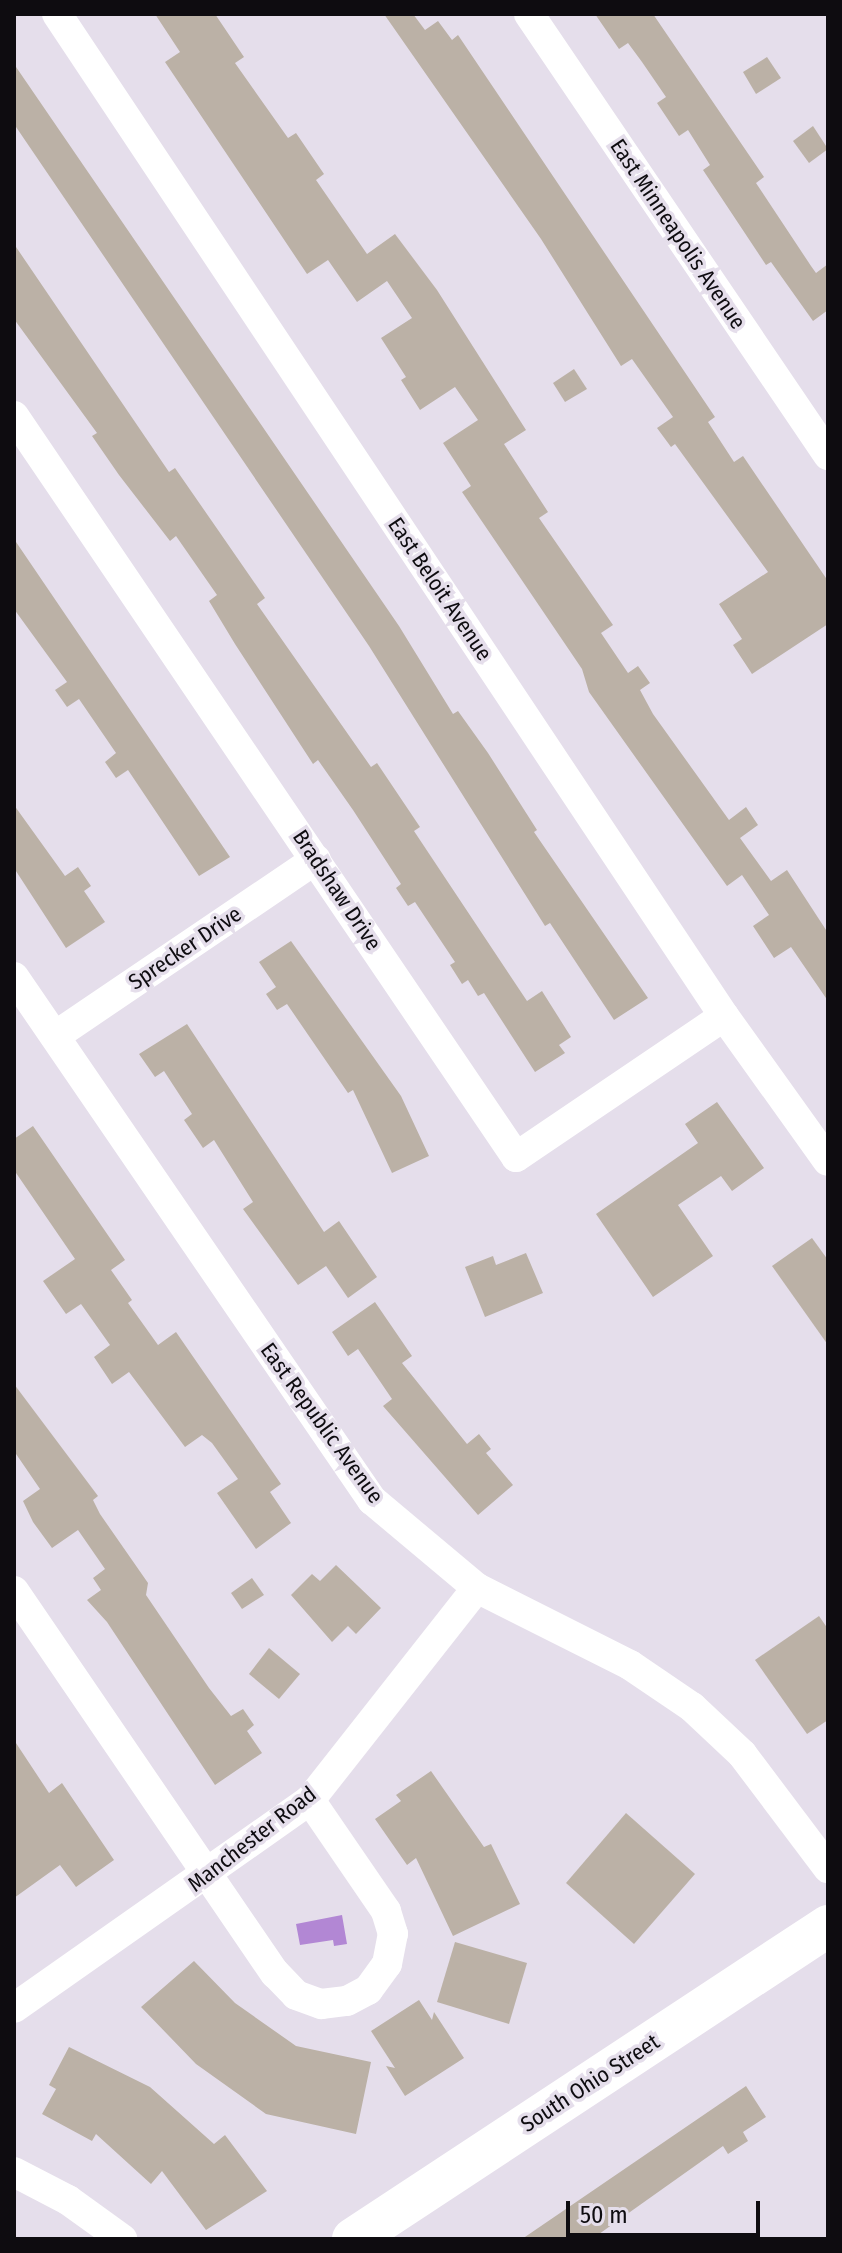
<!DOCTYPE html>
<html>
<head>
<meta charset="utf-8">
<style>
	body { margin:0 }
	#map { position:relative; width:842px; height:2253px; overflow:hidden; background:#e5deeb; font-family:"Fira Sans Condensed",sans-serif }
	div>[style] { position:absolute }
	[style*='--x'] { left:calc(var(--x)*1px); top:calc(var(--y)*1px); width:calc(var(--w)*1px); rotate:calc(var(--a)*1deg) }
	.water>* { inset:0; background:#b287d4 }
	.building>* { inset:0; background:#bbb1a6 }
	.minor>* { height:30px; margin:-15px; padding:0 15px; transform-origin:15px; border-radius:15px; background:#fff }
	.secondary>* { height:42px; margin:-21px; padding:0 21px; transform-origin:21px; border-radius:21px; background:#fff }
	span { translate:-50% -50%; white-space:nowrap; text-align:center; line-height:1.15; -webkit-text-stroke:7px #e5deeb; paint-order:stroke }
	.street-label { font-size:22px; color:#0e0c10 }
	.frame { position:absolute; inset:0; border:16px solid #0e0c10; pointer-events:none }
	.scale { position:absolute; left:566px; top:2201px; width:194px; height:36px; box-sizing:border-box; border:4px solid #0e0c10; border-top:0; padding-left:10px; font-size:24px; line-height:28px; white-space:nowrap; color:#0e0c10; -webkit-text-stroke:6px #e5deeb; paint-order:stroke }
</style>
</head>
<body>
<div id="map">
	<div class="water">
		<i style="clip-path:polygon(342px 1915px,347px 1944px,334px 1946px,333px 1940px,300px 1945px,296px 1924px)"></i>
	</div>
	<div class="building">
		<i style="clip-path:polygon(155px 14px,215px 14px,244px 57px,235px 63px,288px 138px,296px 133px,324px 174px,316px 180px,367px 254px,395px 234px,437px 290px,526px 430px,504px 444px,548px 512px,539px 518px,613px 625px,601px 633px,628px 673px,638px 666px,650px 683px,640px 690px,653px 714px,729px 820px,746px 807px,758px 825px,740px 838px,771px 881px,787px 870px,828px 933px,828px 1001px,791px 947px,774px 958px,753px 926px,769px 915px,742px 875px,727px 886px,589px 692px,582px 669px,462px 492px,471px 486px,443px 443px,478px 420px,455px 387px,420px 410px,401px 380px,406px 377px,381px 338px,412px 318px,387px 281px,357px 302px,328px 260px,307px 274px,165px 62px,180px 52px)"></i>
		<i style="clip-path:polygon(384px 14px,413px 14px,425px 30px,438px 21px,452px 40px,458px 35px,715px 417px,708px 422px,734px 462px,743px 456px,828px 581px,828px 624px,752px 674px,733px 645px,742px 639px,719px 604px,768px 572px,675px 444px,671px 447px,657px 428px,673px 417px,632px 359px,621px 366px,541px 239px)"></i>
		<i style="clip-path:polygon(595px 14px,653px 14px,764px 177px,756px 183px,811px 266px,816px 273px,828px 264px,828px 310px,813px 321px,771px 262px,766px 265px,703px 170px,710px 165px,688px 130px,679px 136px,657px 103px,666px 97px,642px 62px,628px 43px,619px 49px)"></i>
		<i style="clip-path:polygon(767px 57px,781px 78px,756px 94px,743px 72px)"></i>
		<i style="clip-path:polygon(14px 64px,399px 626px,453px 714px,458px 711px,488px 753px,537px 830px,534px 832px,648px 998px,614px 1020px,550px 923px,545px 926px,369px 646px,14px 124px)"></i>
		<i style="clip-path:polygon(813px 126px,828px 149px,809px 163px,793px 141px)"></i>
		<i style="clip-path:polygon(14px 244px,169px 472px,175px 468px,218px 530px,265px 598px,257px 604px,371px 767px,377px 763px,420px 827px,414px 831px,527px 1001px,542px 991px,571px 1037px,559px 1045px,565px 1053px,535px 1072px,484px 993px,478px 996px,468px 980px,462px 984px,450px 965px,455px 962px,415px 902px,408px 906px,396px 888px,401px 884px,353px 810px,318px 760px,313px 764px,235px 644px,209px 601px,217px 595px,176px 536px,170px 541px,119px 475px,92px 436px,97px 433px,14px 319px)"></i>
		<i style="clip-path:polygon(574px 369px,587px 389px,565px 402px,553px 383px)"></i>
		<i style="clip-path:polygon(14px 539px,230px 857px,199px 876px,128px 770px,116px 778px,105px 762px,116px 753px,79px 699px,67px 707px,55px 690px,67px 682px,14px 609px)"></i>
		<i style="clip-path:polygon(14px 805px,65px 876px,78px 867px,91px 886px,84px 891px,105px 922px,66px 948px,14px 868px)"></i>
		<i style="clip-path:polygon(291px 941px,401px 1096px,429px 1156px,392px 1173px,353px 1090px,348px 1093px,287px 1004px,277px 1010px,266px 994px,276px 987px,259px 962px)"></i>
		<i style="clip-path:polygon(187px 1024px,324px 1232px,339px 1221px,377px 1277px,348px 1298px,326px 1266px,298px 1285px,243px 1209px,253px 1202px,214px 1140px,203px 1148px,184px 1120px,192px 1114px,164px 1071px,155px 1077px,139px 1054px)"></i>
		<i style="clip-path:polygon(717px 1102px,764px 1168px,732px 1191px,721px 1176px,678px 1205px,713px 1256px,653px 1297px,596px 1214px,698px 1143px,685px 1124px)"></i>
		<i style="clip-path:polygon(33px 1126px,125px 1260px,111px 1270px,132px 1300px,128px 1303px,158px 1345px,176px 1332px,281px 1484px,270px 1492px,291px 1523px,256px 1549px,217px 1493px,238px 1479px,212px 1443px,202px 1435px,185px 1447px,129px 1372px,112px 1384px,94px 1357px,110px 1345px,81px 1304px,66px 1314px,43px 1281px,75px 1259px,14px 1170px,14px 1139px)"></i>
		<i style="clip-path:polygon(812px 1238px,828px 1260px,828px 1345px,772px 1266px)"></i>
		<i style="clip-path:polygon(526px 1253px,543px 1293px,485px 1317px,465px 1267px,493px 1256px,496px 1265px)"></i>
		<i style="clip-path:polygon(375px 1302px,412px 1356px,402px 1363px,467px 1444px,479px 1434px,491px 1449px,486px 1453px,513px 1485px,478px 1515px,383px 1406px,392px 1399px,358px 1349px,348px 1356px,332px 1332px)"></i>
		<i style="clip-path:polygon(14px 1384px,98px 1496px,93px 1500px,100px 1514px,148px 1583px,146px 1595px,209px 1688px,231px 1716px,243px 1709px,254px 1725px,247px 1731px,262px 1753px,215px 1785px,107px 1622px,87px 1600px,101px 1590px,93px 1578px,105px 1569px,78px 1530px,52px 1548px,33px 1522px,23px 1501px,40px 1489px,14px 1451px)"></i>
		<i style="clip-path:polygon(336px 1565px,381px 1608px,356px 1634px,348px 1626px,332px 1642px,291px 1595px,312px 1574px,320px 1581px)"></i>
		<i style="clip-path:polygon(252px 1578px,264px 1595px,242px 1609px,231px 1593px)"></i>
		<i style="clip-path:polygon(819px 1616px,828px 1629px,828px 1720px,807px 1734px,755px 1660px)"></i>
		<i style="clip-path:polygon(269px 1648px,300px 1674px,279px 1699px,249px 1674px)"></i>
		<i style="clip-path:polygon(14px 1740px,49px 1793px,62px 1783px,114px 1860px,76px 1887px,60px 1865px,14px 1898px)"></i>
		<i style="clip-path:polygon(431px 1771px,484px 1847px,491px 1844px,520px 1904px,453px 1936px,416px 1858px,407px 1865px,375px 1819px,401px 1801px,396px 1795px)"></i>
		<i style="clip-path:polygon(626px 1813px,695px 1874px,634px 1944px,566px 1883px)"></i>
		<i style="clip-path:polygon(455px 1942px,527px 1963px,509px 2024px,437px 2002px)"></i>
		<i style="clip-path:polygon(194px 1961px,235px 2003px,296px 2046px,371px 2062px,356px 2134px,266px 2114px,196px 2064px,141px 2007px)"></i>
		<i style="clip-path:polygon(419px 2000px,432px 2020px,434px 2012px,464px 2058px,405px 2096px,386px 2066px,395px 2068px,371px 2031px)"></i>
		<i style="clip-path:polygon(69px 2047px,150px 2087px,214px 2144px,225px 2135px,267px 2191px,206px 2230px,162px 2171px,151px 2184px,96px 2134px,92px 2141px,42px 2114px,56px 2089px,49px 2085px)"></i>
		<i style="clip-path:polygon(746px 2086px,766px 2117px,743px 2132px,748px 2141px,728px 2154px,723px 2146px,592px 2239px,522px 2239px)"></i>
	</div>
	<div class="minor">
		<i style="--x:57;--y:14;--w:1204;--a:56.35"></i>
		<i style="--x:724;--y:1016;--w:178;--a:54.4"></i>
		<i style="--x:529;--y:14;--w:533;--a:55.86"></i>
		<i style="--x:14;--y:416;--w:895;--a:55.88"></i>
		<i style="--x:516;--y:1157;--w:251;--a:-34.1"></i>
		<i style="--x:14;--y:977;--w:634;--a:55.61"></i>
		<i style="--x:372;--y:1500;--w:137;--a:40"></i>
		<i style="--x:477;--y:1588;--w:171;--a:26.7"></i>
		<i style="--x:630;--y:1665;--w:75;--a:34.1"></i>
		<i style="--x:692;--y:1707;--w:69;--a:43.2"></i>
		<i style="--x:742;--y:1754;--w:143;--a:53"></i>
		<i style="--x:55;--y:1036;--w:315;--a:-34.1"></i>
		<i style="--x:14;--y:1591;--w:463;--a:55.7"></i>
		<i style="--x:275;--y:1973;--w:30;--a:46"></i>
		<i style="--x:296;--y:1995;--w:27;--a:20"></i>
		<i style="--x:321;--y:2004;--w:26;--a:-7"></i>
		<i style="--x:347;--y:2001;--w:24;--a:-28"></i>
		<i style="--x:368;--y:1990;--w:32;--a:-54"></i>
		<i style="--x:387;--y:1964;--w:31;--a:-79"></i>
		<i style="--x:393;--y:1934;--w:24;--a:-107"></i>
		<i style="--x:386;--y:1911;--w:135;--a:-124.4"></i>
		<i style="--x:14;--y:2008;--w:362;--a:-35.1"></i>
		<i style="--x:310;--y:1800;--w:270;--a:-51.8"></i>
		<i style="--x:14;--y:2172;--w:61;--a:27.4"></i>
		<i style="--x:68;--y:2200;--w:67;--a:35.8"></i>
	</div>
	<div class="secondary">
		<i style="--x:353;--y:2239;--w:569;--a:-33.38"></i>
	</div>
	<div class="street-label">
		<span style="left:678px;top:234px;rotate:56deg">East Minneapolis Avenue</span>
		<span style="left:440px;top:589px;rotate:56deg">East Beloit Avenue</span>
		<span style="left:337px;top:890px;rotate:56deg">Bradshaw Drive</span>
		<span style="left:185px;top:948px;rotate:-34deg">Sprecker Drive</span>
		<span style="left:322px;top:1423px;rotate:54deg">East Republic Avenue</span>
		<span style="left:252px;top:1839px;rotate:-38deg">Manchester Road</span>
		<span style="left:590px;top:2083px;rotate:-33deg">South Ohio Street</span>
	</div>
	<div class="frame"></div>
	<div class="scale">50 m</div>
</div>
</body>
</html>
